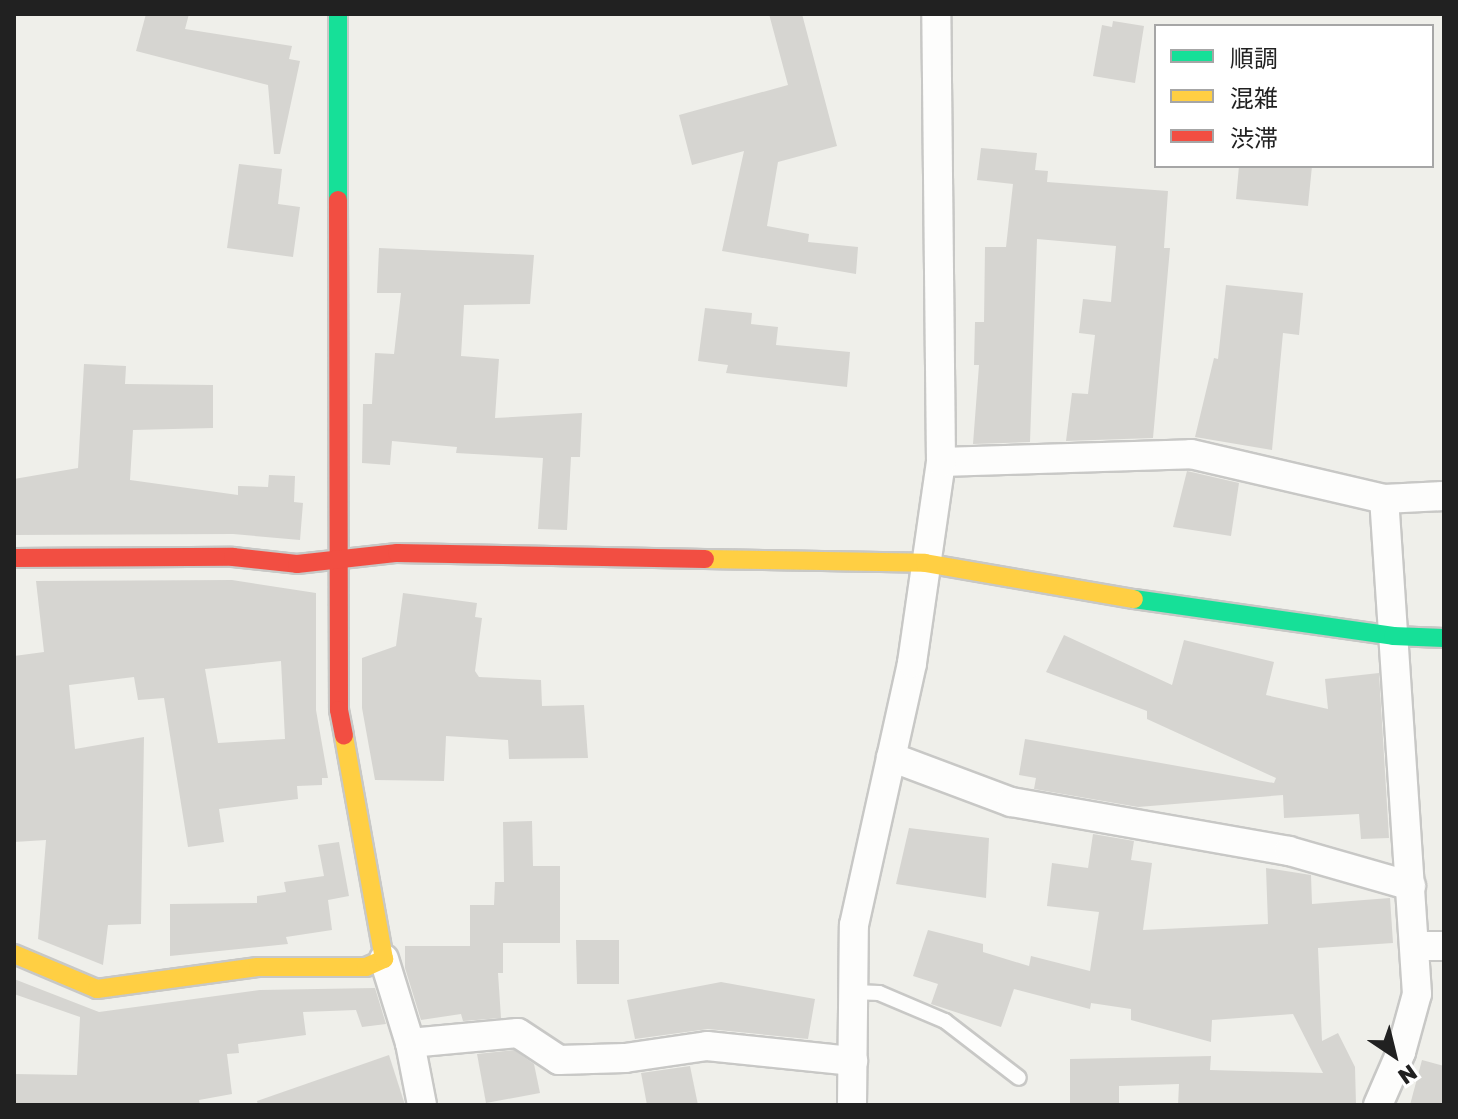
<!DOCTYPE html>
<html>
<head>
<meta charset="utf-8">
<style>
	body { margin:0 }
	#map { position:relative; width:1458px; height:1119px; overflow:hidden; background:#efefea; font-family:"Golos Text","Noto Sans JP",sans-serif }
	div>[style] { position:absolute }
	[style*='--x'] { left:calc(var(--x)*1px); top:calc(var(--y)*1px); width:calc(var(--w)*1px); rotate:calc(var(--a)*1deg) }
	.building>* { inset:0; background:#d6d5d1 }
	.roads { filter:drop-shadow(2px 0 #c8c8c6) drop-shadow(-2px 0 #c8c8c6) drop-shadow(0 2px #c8c8c6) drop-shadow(0 -2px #c8c8c6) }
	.lane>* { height:14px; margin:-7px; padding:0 7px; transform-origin:7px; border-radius:7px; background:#fdfdfc }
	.street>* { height:28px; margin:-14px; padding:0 14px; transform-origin:14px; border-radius:14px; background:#fdfdfc }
	.fast>* { height:18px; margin:-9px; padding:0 9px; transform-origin:9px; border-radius:9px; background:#16e098 }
	.slow>* { height:18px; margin:-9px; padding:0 9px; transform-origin:9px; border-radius:9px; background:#ffcf43 }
	.jam>* { height:18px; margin:-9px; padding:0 9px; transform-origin:9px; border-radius:9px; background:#f24e42 }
	span { translate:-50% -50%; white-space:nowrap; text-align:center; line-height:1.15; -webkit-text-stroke:6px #fff; paint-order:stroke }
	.frame { position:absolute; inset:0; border:16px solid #212121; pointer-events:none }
	.legend { position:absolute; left:1154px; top:24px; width:280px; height:144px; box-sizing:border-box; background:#fff; border:2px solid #a6a6a6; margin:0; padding:10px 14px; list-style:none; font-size:24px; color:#212121 }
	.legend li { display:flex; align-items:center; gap:16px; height:40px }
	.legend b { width:40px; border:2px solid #a6a6a6 }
	.north { position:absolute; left:1354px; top:1015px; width:80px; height:80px; -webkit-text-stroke:6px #fff; paint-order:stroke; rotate:145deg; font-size:22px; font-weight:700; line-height:32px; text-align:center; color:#212121 }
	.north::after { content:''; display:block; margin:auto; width:28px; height:36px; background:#212121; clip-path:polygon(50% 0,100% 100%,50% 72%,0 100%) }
</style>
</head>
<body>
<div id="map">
	<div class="building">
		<i style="clip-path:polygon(146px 14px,189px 14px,185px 29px,292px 46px,289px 59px,300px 61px,280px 154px,274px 154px,268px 85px,136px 51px)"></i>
		<i style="clip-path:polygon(769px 14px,802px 14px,837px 146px,778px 162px,767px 226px,809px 234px,808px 242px,858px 247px,856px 274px,722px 251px,744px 151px,692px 165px,679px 115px,788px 85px)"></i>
		<i style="clip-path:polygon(1113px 21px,1144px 26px,1135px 83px,1093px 76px,1102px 25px,1112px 27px)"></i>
		<i style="clip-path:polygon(981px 148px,1037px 153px,1035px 170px,1048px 171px,1047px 182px,1168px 191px,1164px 248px,1170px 248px,1153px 438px,1066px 441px,1072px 393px,1088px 394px,1095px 335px,1079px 333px,1083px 299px,1111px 302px,1116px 246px,1037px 239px,1030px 442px,973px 444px,979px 365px,974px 365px,975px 322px,984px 322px,985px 247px,1006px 247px,1013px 184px,977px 180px)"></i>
		<i style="clip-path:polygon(239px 164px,282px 169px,278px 204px,300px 207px,293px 257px,227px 248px)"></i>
		<i style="clip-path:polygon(1239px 166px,1312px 166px,1308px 206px,1236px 199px)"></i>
		<i style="clip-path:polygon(379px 248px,534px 255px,530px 304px,464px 305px,461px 356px,499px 359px,495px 418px,582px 413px,580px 457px,571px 457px,567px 530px,538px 529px,543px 458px,456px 453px,457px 447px,392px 441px,390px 465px,362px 463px,363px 404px,372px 404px,375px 353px,394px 354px,401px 293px,377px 293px)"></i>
		<i style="clip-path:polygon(1226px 285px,1303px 293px,1299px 335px,1283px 333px,1272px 450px,1195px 437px,1214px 358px,1218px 359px)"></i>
		<i style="clip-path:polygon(705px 308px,752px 313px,751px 324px,778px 327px,776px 345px,850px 352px,847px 387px,726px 373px,728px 365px,698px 361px)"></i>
		<i style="clip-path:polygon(84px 364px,126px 366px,125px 384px,213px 385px,213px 428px,133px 430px,130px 480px,238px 495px,238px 486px,268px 487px,269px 475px,295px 476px,294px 502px,303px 503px,300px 540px,233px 534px,14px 535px,14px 479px,78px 468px)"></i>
		<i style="clip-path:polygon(1187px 471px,1239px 483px,1231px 536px,1173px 527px)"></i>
		<i style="clip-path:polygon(evenodd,232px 580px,316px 593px,316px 710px,328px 778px,322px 778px,322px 785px,297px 786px,298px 799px,219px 809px,224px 842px,188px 847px,164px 698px,138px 700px,134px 677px,69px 685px,75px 749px,144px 737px,141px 924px,108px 925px,103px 965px,38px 939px,46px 840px,14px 842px,14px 656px,44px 652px,36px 581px,232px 580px,281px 661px,285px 739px,218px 743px,205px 669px,281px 661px)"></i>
		<i style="clip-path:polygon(403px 593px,477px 603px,475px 617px,482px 618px,475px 671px,479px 677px,541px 680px,542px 706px,584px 705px,588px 758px,509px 759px,508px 740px,446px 736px,444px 781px,375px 780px,362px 708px,362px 658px,396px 646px)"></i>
		<i style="clip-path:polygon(1064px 635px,1172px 685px,1184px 640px,1274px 662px,1266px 695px,1328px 709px,1325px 679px,1379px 673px,1389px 838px,1361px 839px,1359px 814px,1284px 818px,1283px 795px,1138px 807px,1034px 789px,1036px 778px,1019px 775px,1025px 739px,1274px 783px,1276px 778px,1147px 719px,1147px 711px,1046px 672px)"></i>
		<i style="clip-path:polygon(532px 821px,533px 866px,560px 866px,560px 943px,503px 943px,503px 973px,498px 973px,501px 1018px,463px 1021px,461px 1014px,421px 1020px,405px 968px,405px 946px,470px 946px,470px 905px,494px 905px,495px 882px,504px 882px,503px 822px)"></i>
		<i style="clip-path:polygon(909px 828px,989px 838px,986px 898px,896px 884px)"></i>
		<i style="clip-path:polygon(1093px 834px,1134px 841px,1131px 860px,1152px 863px,1143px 930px,1268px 924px,1266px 868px,1311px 875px,1312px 904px,1390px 898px,1393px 943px,1318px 948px,1322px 1041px,1338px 1033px,1355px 1067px,1356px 1105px,1178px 1105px,1179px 1084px,1119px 1086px,1119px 1105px,1070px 1105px,1070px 1059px,1211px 1056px,1210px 1070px,1323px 1073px,1293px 1014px,1212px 1020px,1211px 1042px,1131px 1020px,1131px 1009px,1091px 1003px,1090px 1009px,1014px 989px,1001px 1027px,931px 1004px,938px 984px,913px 976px,928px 930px,983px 944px,983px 952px,1029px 966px,1031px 956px,1090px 971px,1099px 912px,1047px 906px,1052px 863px,1088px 868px)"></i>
		<i style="clip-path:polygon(339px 842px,349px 896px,328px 900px,332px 930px,286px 937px,288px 944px,170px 956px,170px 904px,257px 903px,257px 896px,286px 892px,284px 882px,324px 876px,318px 845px)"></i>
		<i style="clip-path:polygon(576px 940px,619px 940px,619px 984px,577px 984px)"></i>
		<i style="clip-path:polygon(14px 979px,99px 1012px,260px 990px,375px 988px,386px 1024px,362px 1027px,356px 1010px,303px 1012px,306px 1035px,238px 1044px,239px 1053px,227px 1054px,232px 1094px,199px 1100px,200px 1105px,14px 1105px,14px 1074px,77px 1075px,80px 1017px,14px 994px)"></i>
		<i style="clip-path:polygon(721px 982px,815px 999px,808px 1039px,708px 1029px,635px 1039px,627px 1000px)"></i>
		<i style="clip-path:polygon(514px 1050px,534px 1064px,540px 1093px,486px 1103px,477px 1054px)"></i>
		<i style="clip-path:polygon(389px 1055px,405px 1105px,258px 1105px,257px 1101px)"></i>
		<i style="clip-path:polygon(1422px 1060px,1444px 1066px,1444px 1105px,1410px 1105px)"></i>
		<i style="clip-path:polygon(690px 1066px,698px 1105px,647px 1105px,641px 1073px)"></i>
	</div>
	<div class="roads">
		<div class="lane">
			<i style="--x:853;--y:992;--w:26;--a:2"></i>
			<i style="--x:879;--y:993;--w:72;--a:23"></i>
			<i style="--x:945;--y:1021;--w:93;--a:37.6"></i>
		</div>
		<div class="street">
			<i style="--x:941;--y:462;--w:250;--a:-1.8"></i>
			<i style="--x:1191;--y:454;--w:198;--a:13.1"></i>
			<i style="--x:1384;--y:499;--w:60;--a:-2.9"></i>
			<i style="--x:891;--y:757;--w:128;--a:20.6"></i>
			<i style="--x:1011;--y:802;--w:282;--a:10"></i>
			<i style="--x:1289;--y:851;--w:127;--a:16"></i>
			<i style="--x:1415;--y:946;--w:29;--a:0"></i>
			<i style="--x:384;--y:959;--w:88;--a:72.8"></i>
			<i style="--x:410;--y:1043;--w:63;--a:79"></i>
			<i style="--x:410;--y:1043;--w:108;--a:-5.3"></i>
			<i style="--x:518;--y:1033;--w:49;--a:33.4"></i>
			<i style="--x:559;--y:1060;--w:66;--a:-1.7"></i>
			<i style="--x:625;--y:1058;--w:83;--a:-8.3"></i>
			<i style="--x:707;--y:1046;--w:147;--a:5.9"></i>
			<i style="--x:852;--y:1105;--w:180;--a:-89.4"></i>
			<i style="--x:854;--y:925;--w:268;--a:-77.5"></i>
			<i style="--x:912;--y:663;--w:203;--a:-81.8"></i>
			<i style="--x:941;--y:462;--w:448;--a:-90.6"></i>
			<i style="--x:1378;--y:1105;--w:58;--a:-66.5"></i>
			<i style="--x:1401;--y:1052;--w:60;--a:-74.6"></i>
			<i style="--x:1417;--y:994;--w:496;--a:-93.8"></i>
		</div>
		<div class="fast">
			<i style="--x:338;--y:14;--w:186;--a:90"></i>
			<i style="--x:1134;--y:599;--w:262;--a:8.1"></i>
			<i style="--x:1393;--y:636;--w:51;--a:2.2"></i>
		</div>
		<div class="slow">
			<i style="--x:705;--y:559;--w:220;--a:1"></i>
			<i style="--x:925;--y:563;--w:212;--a:9.8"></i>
			<i style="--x:14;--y:954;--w:90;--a:22.9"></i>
			<i style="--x:97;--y:989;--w:162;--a:-7.8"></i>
			<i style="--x:258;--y:967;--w:108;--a:0"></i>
			<i style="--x:366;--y:967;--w:20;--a:-24"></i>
			<i style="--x:384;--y:959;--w:227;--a:-100.2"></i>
		</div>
		<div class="jam">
			<i style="--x:338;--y:200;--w:510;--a:89.89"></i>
			<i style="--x:339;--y:710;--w:26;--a:79"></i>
			<i style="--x:14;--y:558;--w:219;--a:-0.3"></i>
			<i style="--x:233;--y:557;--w:64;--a:6.2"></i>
			<i style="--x:297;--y:564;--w:101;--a:-6.3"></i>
			<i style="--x:397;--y:553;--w:308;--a:1.1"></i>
		</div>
	</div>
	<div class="frame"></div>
	<ul class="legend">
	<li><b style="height:10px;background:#16e098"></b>順調</li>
	<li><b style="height:10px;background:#ffcf43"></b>混雑</li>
	<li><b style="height:10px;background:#f24e42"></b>渋滞</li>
	</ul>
	<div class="north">N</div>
</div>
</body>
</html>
